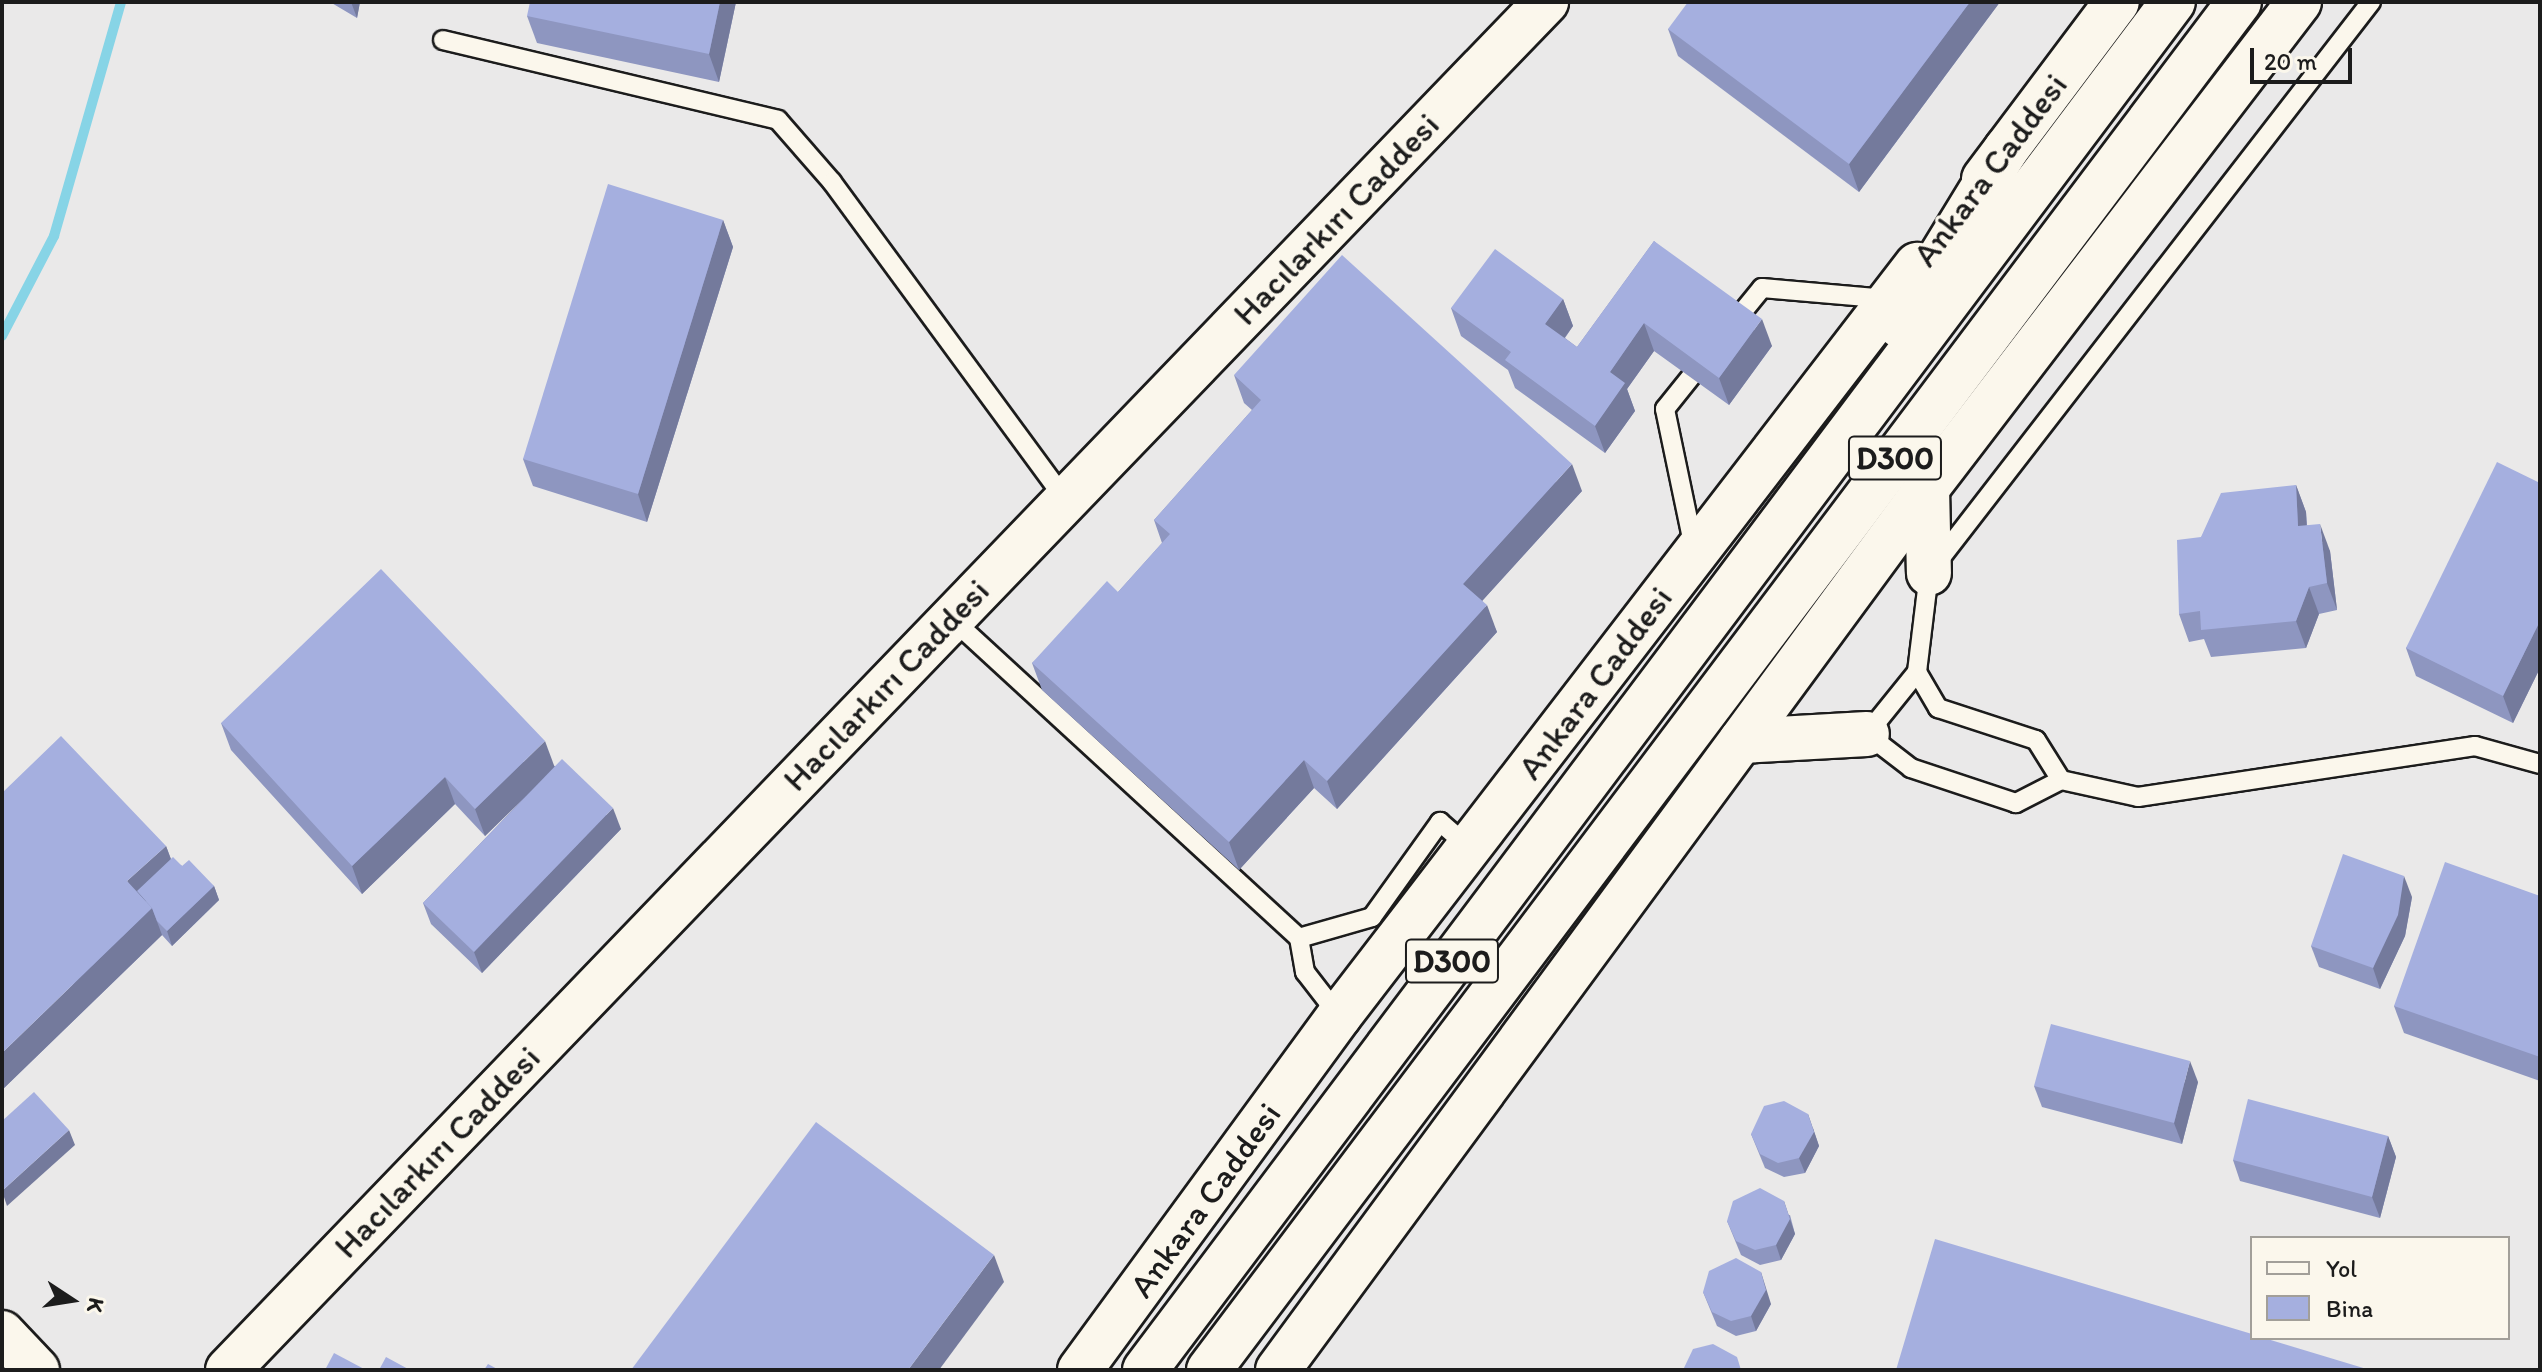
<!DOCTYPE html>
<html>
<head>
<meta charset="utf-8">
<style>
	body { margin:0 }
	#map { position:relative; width:2542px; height:1372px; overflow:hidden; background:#eae9e9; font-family:Itim,sans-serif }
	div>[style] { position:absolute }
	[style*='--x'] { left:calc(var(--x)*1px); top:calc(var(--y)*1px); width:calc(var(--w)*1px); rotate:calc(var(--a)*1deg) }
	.stream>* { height:10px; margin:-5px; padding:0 5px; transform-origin:5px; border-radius:5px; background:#87d4e6 }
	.roads { filter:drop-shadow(2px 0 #1c1c1c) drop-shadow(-2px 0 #1c1c1c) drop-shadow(0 2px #1c1c1c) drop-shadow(0 -2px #1c1c1c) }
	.lane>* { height:18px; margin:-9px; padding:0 9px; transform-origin:9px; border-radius:9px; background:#fbf7ec }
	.secondary>* { height:44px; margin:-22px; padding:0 22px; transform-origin:22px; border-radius:22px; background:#fbf7ec }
	.highway>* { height:44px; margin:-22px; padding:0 22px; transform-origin:22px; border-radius:22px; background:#fbf7ec }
	.wall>* { inset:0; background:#8e96c0 }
	.shaded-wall>* { inset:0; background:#747a9c }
	.building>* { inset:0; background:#a5afdf }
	span { translate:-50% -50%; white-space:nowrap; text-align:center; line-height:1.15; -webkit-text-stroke:6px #fbf7ec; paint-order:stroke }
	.shield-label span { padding:2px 6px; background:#fbf7ec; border:2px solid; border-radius:6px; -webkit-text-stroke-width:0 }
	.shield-label { font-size:32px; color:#1c1c1c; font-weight:700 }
	.street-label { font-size:34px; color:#1c1c1c }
	.frame { position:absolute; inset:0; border:4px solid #1c1c1c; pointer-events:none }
	.legend { position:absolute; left:2250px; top:1236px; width:260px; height:104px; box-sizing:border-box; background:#fbf7ec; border:2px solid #a29f99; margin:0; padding:10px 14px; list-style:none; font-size:24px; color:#1c1c1c }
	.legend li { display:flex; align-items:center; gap:16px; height:40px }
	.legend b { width:40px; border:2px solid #a29f99 }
	.north { position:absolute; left:32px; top:1260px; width:80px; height:80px; -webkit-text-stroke:6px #fbf7ec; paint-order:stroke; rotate:102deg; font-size:22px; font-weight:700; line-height:32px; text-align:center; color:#1c1c1c }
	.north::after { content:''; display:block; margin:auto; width:28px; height:36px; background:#1c1c1c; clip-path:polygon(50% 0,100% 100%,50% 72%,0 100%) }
	.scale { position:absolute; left:2250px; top:48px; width:102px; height:36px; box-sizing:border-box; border:4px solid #1c1c1c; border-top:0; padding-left:10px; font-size:24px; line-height:28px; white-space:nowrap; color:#1c1c1c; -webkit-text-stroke:6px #fbf7ec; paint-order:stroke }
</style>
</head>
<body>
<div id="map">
	<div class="stream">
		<i style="--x:2;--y:336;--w:113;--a:-62.5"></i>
		<i style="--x:54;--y:236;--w:243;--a:-74"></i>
	</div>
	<div class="roads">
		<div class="lane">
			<i style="--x:443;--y:40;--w:344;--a:13.4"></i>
			<i style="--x:778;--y:120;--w:82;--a:48.9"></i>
			<i style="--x:832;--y:182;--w:393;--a:53.7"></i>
			<i style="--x:1731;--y:326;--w:49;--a:-50.8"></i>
			<i style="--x:1762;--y:288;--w:125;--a:5"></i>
			<i style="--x:1694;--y:548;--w:142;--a:-101.8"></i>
			<i style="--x:1665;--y:409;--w:64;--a:-51.3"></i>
			<i style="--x:952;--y:619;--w:471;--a:42.6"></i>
			<i style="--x:1299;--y:938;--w:35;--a:80"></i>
			<i style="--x:1305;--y:972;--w:56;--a:52.3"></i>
			<i style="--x:1917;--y:672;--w:42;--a:59.7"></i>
			<i style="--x:1938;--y:708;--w:103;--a:18.1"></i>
			<i style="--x:2036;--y:740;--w:47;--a:58"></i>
			<i style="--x:2061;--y:780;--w:51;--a:152.9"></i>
			<i style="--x:2016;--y:803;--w:111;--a:-161.6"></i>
			<i style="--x:1911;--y:768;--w:56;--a:-142.3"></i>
			<i style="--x:1867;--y:734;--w:80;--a:-51.1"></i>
			<i style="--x:1917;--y:672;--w:100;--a:-83.1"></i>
			<i style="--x:1929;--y:573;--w:722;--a:-52.26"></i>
			<i style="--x:2061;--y:780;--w:79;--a:12.4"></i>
			<i style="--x:2138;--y:797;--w:341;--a:-8.6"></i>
			<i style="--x:2475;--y:746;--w:67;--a:15.5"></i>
			<i style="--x:1299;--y:938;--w:76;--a:-16"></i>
			<i style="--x:1372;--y:917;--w:117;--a:-54.4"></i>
			<i style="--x:1440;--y:822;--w:41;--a:41.1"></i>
		</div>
		<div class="secondary">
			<i style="--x:1984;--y:179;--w:221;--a:-53.1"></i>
			<i style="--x:1927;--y:488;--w:85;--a:88.7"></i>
			<i style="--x:1741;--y:741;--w:126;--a:-3.2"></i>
			<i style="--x:2;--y:1333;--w:51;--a:46.6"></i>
			<i style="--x:228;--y:1370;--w:1900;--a:-46.07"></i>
			<i style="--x:1080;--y:1370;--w:439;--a:-53.8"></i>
			<i style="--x:1339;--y:1016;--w:948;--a:-52.42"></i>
			<i style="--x:1278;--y:1370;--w:1095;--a:-53.65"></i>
			<i style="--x:1927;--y:488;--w:612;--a:-52.57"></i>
		</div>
		<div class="highway">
			<i style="--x:1899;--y:325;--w:207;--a:-58.6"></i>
			<i style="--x:1145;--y:1370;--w:1711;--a:-53.08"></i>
			<i style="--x:1209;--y:1370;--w:1712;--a:-53.02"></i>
		</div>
	</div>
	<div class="wall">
		<i style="clip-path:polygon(330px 2px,360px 2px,357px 18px)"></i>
		<i style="clip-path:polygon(736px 2px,719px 82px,537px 43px,527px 16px)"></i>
		<i style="clip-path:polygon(2000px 2px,1859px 192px,1678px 56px,1668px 29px)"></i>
		<i style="clip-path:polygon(723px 220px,733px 247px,647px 522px,533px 486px,523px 459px)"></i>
		<i style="clip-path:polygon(1654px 241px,1772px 346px,1729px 405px,1654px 351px,1627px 389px,1635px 411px,1605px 453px,1515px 388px,1508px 370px,1461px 336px,1451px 308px,1563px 299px,1573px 326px,1565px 338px,1577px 347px)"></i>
		<i style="clip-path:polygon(1234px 375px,1582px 491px,1482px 601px,1497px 632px,1337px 809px,1314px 788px,1239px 870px,1042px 690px,1032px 663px,1118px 592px,1162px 543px,1154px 520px,1252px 410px,1244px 403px)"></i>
		<i style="clip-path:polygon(2540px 483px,2540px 668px,2513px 723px,2416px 676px,2406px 648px)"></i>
		<i style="clip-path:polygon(2296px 485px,2306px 512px,2307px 525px,2330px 551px,2337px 610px,2319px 614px,2306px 648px,2211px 657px,2204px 639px,2189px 642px,2179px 614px,2201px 537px)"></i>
		<i style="clip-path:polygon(221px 723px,555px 766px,621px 829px,482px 973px,431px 924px,423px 903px,523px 799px,485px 836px,455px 804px,362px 894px,231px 750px)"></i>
		<i style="clip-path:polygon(166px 846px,171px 859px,214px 886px,219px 900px,172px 946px,162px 935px,2px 1090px)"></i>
		<i style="clip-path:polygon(2540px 896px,2540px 1081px,2404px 1033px,2394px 1006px)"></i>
		<i style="clip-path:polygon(2412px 897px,2405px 936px,2380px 989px,2319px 967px,2311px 946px)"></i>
		<i style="clip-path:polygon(2198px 1082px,2182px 1144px,2042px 1107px,2034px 1086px)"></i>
		<i style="clip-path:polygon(1813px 1128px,1819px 1146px,1805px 1173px,1784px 1177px,1765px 1168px,1751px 1134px)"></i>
		<i style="clip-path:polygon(2388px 1136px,2396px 1157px,2380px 1218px,2240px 1181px,2233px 1160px)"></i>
		<i style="clip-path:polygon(1790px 1215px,1795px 1234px,1781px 1260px,1760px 1265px,1741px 1255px,1727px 1221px)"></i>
		<i style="clip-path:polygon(1703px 1292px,1771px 1304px,1756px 1331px,1736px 1336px,1717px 1326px)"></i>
	</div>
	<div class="shaded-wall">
		<i style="clip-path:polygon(351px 2px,360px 2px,357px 18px)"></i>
		<i style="clip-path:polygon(720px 2px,736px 2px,719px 82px,709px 54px)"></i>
		<i style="clip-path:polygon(1970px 2px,2000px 2px,1859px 192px,1849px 164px)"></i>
		<i style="clip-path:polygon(723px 220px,733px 247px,647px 522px,638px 494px)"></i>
		<i style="clip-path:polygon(1563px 299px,1573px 326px,1555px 351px,1545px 324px)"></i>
		<i style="clip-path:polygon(1762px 319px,1772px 346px,1729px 405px,1719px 378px)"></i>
		<i style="clip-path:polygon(1644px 323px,1654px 351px,1627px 389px,1635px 411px,1605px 453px,1595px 426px,1610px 372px)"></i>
		<i style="clip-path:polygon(1572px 464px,1582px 491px,1473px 611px,1463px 584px)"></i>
		<i style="clip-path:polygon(2296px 485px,2306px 512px,2308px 553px,2298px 526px)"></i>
		<i style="clip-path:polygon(2320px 524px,2330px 551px,2337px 610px,2327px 583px)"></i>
		<i style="clip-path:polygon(2309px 587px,2319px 614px,2306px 648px,2296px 621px)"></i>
		<i style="clip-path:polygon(1487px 605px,1497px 632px,1337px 809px,1327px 781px)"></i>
		<i style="clip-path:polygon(2540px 621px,2540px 668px,2513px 723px,2503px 696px)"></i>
		<i style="clip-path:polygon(545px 741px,555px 768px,485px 836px,475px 809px)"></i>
		<i style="clip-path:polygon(1304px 760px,1314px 788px,1239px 870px,1229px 842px)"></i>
		<i style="clip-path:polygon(445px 777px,455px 804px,362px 894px,352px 866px)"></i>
		<i style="clip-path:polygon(613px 808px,621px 829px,482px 973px,474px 952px)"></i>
		<i style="clip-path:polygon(166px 846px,176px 873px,142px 905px,127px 881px)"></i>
		<i style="clip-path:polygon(2404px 876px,2412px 897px,2405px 936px,2380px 989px,2373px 968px)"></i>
		<i style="clip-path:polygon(214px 886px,219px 900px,172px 946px,167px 931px)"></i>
		<i style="clip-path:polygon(152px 908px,162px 935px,2px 1090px,2px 1053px)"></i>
		<i style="clip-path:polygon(2190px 1061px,2198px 1082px,2182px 1144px,2174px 1123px)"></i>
		<i style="clip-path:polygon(1808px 1114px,1819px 1146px,1805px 1173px,1799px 1158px)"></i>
		<i style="clip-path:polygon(69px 1130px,75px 1145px,7px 1206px,2px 1191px)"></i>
		<i style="clip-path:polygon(2388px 1136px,2396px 1157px,2380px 1218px,2372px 1197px)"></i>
		<i style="clip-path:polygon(1784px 1201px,1795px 1234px,1781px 1260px,1776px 1245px)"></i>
		<i style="clip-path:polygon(994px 1255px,1004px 1282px,939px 1370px,908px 1370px)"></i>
		<i style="clip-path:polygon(1761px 1272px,1771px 1304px,1756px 1331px,1751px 1316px)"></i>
	</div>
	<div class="building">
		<i style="clip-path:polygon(530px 2px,720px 2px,709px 54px,527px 16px)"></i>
		<i style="clip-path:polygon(1688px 2px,1970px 2px,1849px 164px,1668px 29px)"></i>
		<i style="clip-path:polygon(608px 184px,723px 220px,638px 494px,523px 459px)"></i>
		<i style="clip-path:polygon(1654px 241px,1762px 319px,1719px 378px,1644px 323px,1610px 372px,1625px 383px,1595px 426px,1505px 360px,1511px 352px,1451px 308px,1495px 249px,1563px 299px,1545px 324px,1577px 347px)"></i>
		<i style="clip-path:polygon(1342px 255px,1572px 464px,1463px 584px,1487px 605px,1327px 781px,1304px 760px,1229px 842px,1032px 663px,1107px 581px,1118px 592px,1170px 534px,1154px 520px,1261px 400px,1234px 375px)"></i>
		<i style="clip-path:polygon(2497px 462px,2540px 483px,2540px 621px,2503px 696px,2406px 648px)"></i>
		<i style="clip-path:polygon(2296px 485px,2298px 526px,2320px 524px,2327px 583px,2309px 587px,2296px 621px,2201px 630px,2200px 611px,2179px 614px,2177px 540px,2201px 537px,2221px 493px)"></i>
		<i style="clip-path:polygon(381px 569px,545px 741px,475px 809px,445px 777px,352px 866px,221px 723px)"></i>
		<i style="clip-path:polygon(61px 736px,166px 846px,127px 881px,152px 908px,2px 1053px,2px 793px)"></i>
		<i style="clip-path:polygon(562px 759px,613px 808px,474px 952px,423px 903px)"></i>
		<i style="clip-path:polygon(2343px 854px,2404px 876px,2398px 915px,2373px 968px,2311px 946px)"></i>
		<i style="clip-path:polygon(173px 857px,182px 866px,189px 860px,214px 886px,167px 931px,157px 921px,152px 908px,137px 891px)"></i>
		<i style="clip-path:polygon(2445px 862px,2540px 896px,2540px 1057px,2394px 1006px)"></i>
		<i style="clip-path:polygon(2051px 1024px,2190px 1061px,2174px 1123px,2034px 1086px)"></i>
		<i style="clip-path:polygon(34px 1092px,69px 1130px,2px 1191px,2px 1121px)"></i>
		<i style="clip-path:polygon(2248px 1099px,2388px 1136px,2372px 1197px,2233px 1160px)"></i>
		<i style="clip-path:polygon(1784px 1101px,1808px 1114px,1814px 1132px,1799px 1158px,1778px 1163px,1760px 1154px,1751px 1134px,1764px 1106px)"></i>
		<i style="clip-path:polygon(816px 1122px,994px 1255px,908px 1370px,631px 1370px)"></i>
		<i style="clip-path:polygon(1760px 1188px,1784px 1201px,1790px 1219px,1776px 1245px,1755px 1250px,1736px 1241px,1727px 1221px,1733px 1201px)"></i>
		<i style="clip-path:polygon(1935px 1239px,2252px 1334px,2252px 1338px,2264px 1338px,2370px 1370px,1896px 1370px)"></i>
		<i style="clip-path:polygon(1736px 1258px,1761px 1272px,1766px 1290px,1751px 1316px,1731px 1321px,1712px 1312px,1703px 1292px,1709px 1271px)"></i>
		<i style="clip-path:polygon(1713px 1344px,1737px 1357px,1741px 1370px,1683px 1370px,1693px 1349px)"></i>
		<i style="clip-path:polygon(334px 1353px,366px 1370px,325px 1370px)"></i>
		<i style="clip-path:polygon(386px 1357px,410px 1370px,379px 1370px)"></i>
		<i style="clip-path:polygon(488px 1364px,499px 1370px,484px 1370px)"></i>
	</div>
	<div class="shield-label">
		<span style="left:1895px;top:458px">D300</span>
		<span style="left:1452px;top:961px">D300</span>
	</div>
	<div class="street-label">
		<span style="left:1990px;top:170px;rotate:-53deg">Ankara Caddesi</span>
		<span style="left:1336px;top:219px;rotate:-46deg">Hacılarkırı Caddesi</span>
		<span style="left:1595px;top:683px;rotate:-53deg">Ankara Caddesi</span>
		<span style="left:886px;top:685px;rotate:-46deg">Hacılarkırı Caddesi</span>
		<span style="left:437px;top:1152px;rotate:-46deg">Hacılarkırı Caddesi</span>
		<span style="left:1205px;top:1200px;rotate:-54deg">Ankara Caddesi</span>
	</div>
	<div class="frame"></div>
	<ul class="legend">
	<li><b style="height:10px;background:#fbf7ec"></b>Yol</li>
	<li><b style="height:22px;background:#a5afdf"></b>Bina</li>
	</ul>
	<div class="north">K</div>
	<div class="scale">20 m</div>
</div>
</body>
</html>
